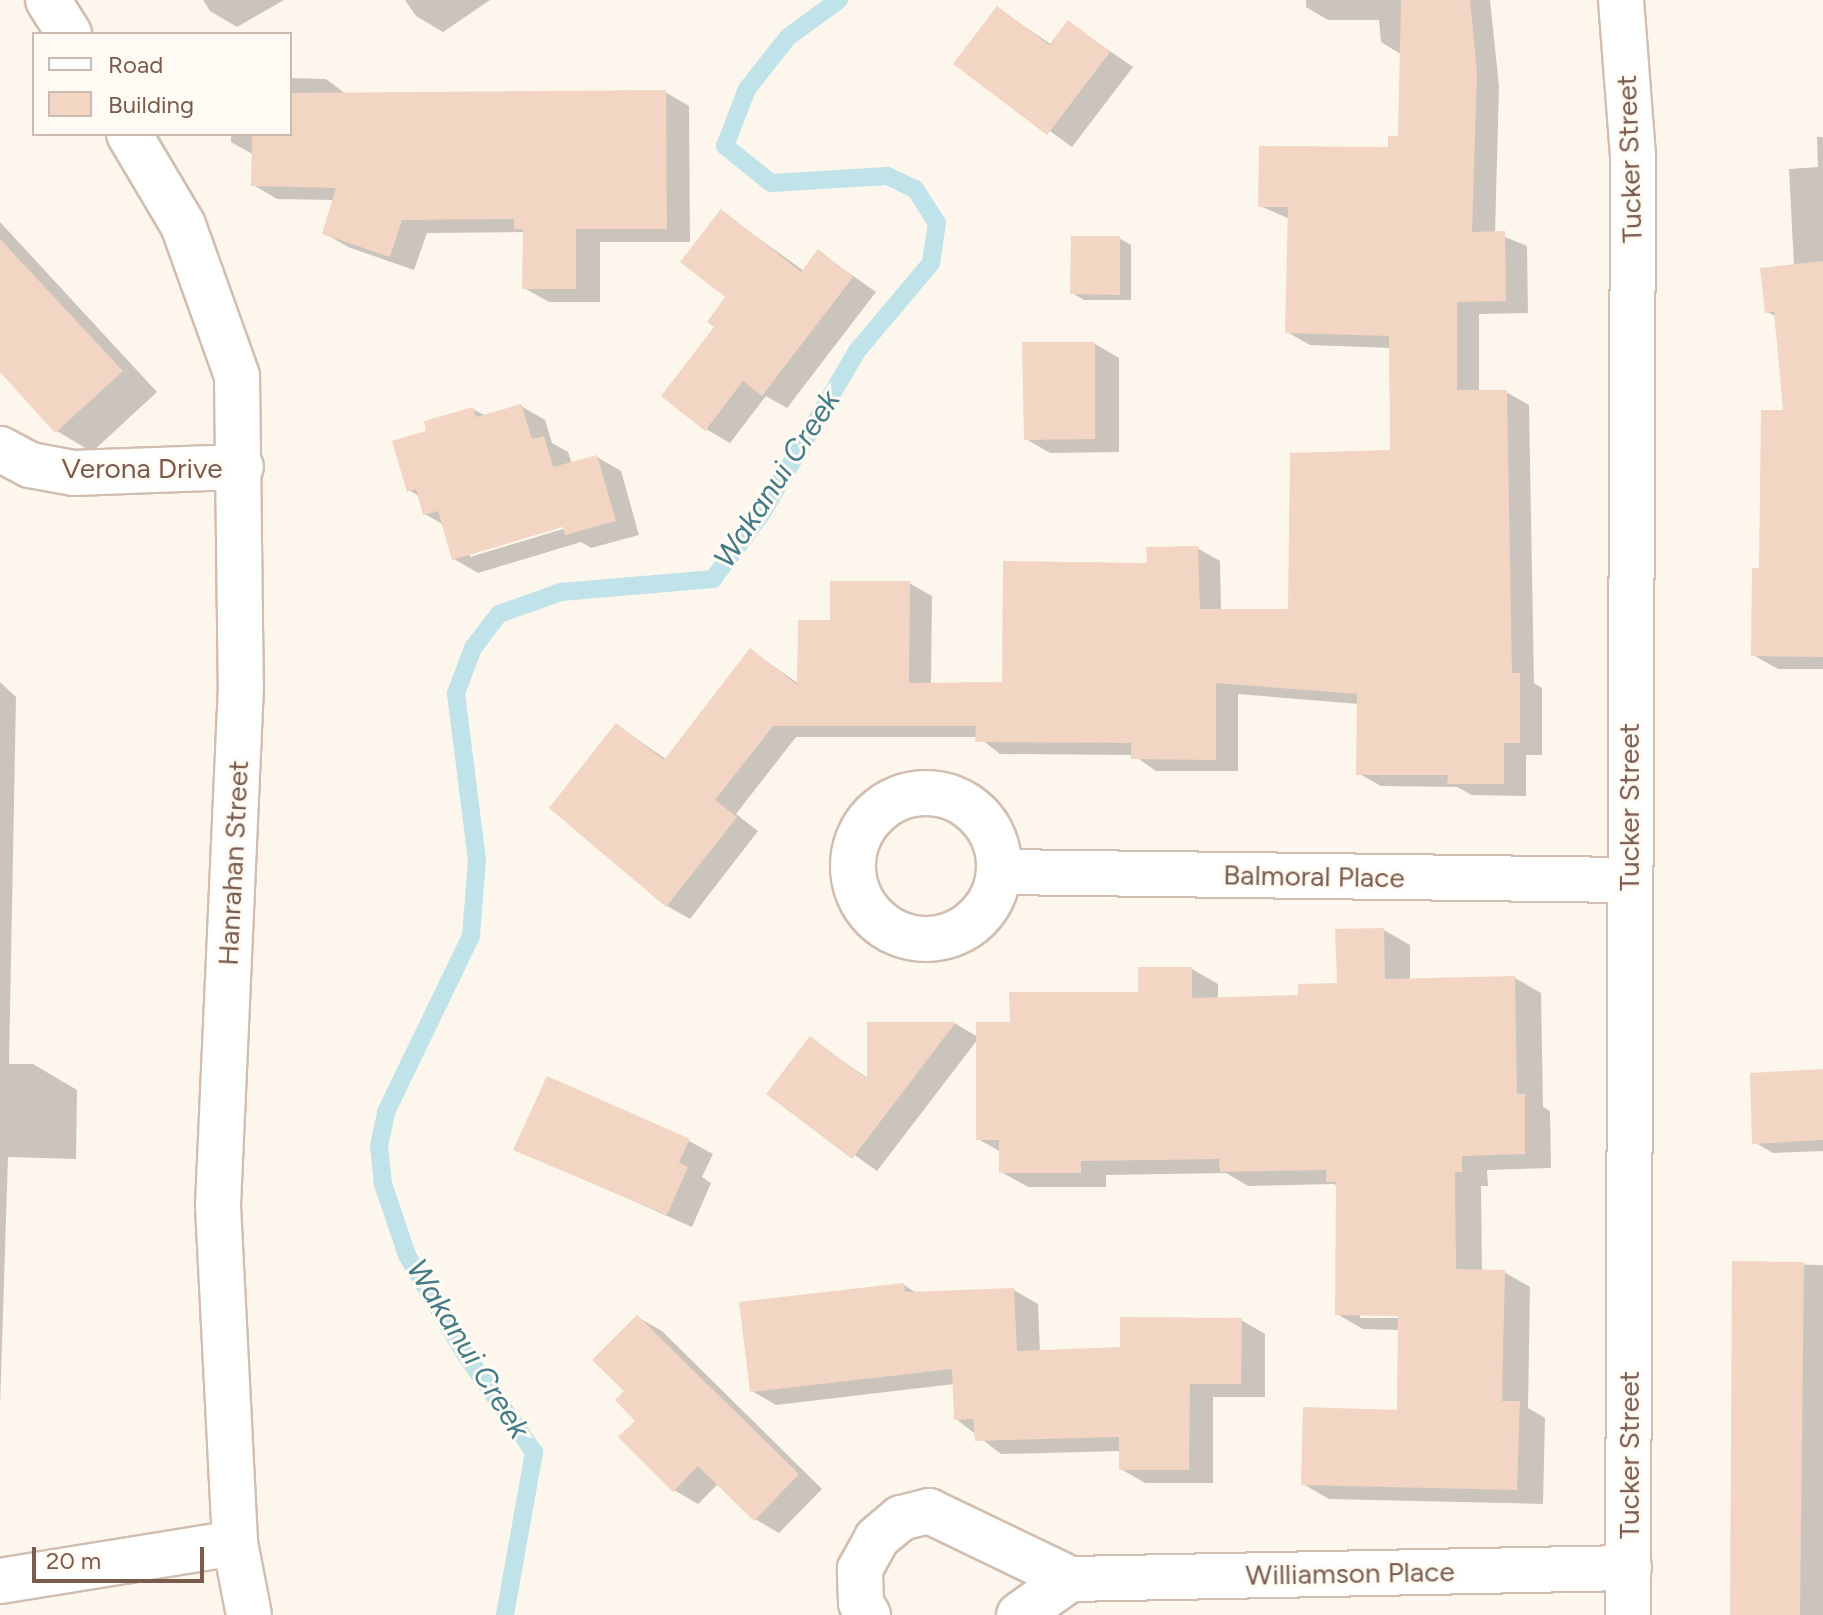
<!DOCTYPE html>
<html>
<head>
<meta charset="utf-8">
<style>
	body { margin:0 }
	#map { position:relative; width:1823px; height:1615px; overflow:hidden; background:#fdf6ec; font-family:Figtree,sans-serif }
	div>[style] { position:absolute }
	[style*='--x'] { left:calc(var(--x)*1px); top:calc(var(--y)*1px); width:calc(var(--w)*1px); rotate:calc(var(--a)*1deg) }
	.shadow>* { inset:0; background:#0003 }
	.stream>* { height:18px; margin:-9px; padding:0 9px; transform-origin:9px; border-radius:9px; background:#bfe3e8 }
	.building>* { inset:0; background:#f3d5c3 }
	.roads { filter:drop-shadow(2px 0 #d1beb0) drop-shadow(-2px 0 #d1beb0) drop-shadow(0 2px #d1beb0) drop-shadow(0 -2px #d1beb0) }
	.minor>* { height:44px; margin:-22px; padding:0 22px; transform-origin:22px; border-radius:22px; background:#fff }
	.minor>.ring { margin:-22px; padding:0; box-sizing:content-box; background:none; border:44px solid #fff; border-radius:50% }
	span { translate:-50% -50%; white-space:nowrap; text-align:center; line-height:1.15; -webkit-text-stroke:6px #fffaf3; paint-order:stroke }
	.street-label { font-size:28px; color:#7a5c4d }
	.water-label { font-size:30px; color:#437c86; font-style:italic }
	.legend { position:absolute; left:32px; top:32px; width:260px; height:104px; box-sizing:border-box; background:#fffaf3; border:2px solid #cabbb1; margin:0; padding:10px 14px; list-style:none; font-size:24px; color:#7a5c4d }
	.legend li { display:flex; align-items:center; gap:16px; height:40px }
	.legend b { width:40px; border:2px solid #cabbb1 }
	.scale { position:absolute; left:32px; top:1547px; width:172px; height:36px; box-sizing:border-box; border:4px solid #7a5c4d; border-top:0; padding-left:10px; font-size:24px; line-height:28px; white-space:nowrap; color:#7a5c4d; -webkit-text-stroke:6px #fffaf3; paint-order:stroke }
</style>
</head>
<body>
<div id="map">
	<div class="shadow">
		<i style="clip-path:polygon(203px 0,284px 0,237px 27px,210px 11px)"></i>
		<i style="clip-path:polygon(405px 0,490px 0,443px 32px,416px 16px)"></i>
		<i style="clip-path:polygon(1306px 0,1490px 0,1499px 86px,1495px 233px,1527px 246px,1528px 313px,1479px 314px,1479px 392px,1506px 392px,1529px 405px,1534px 683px,1542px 688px,1542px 755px,1526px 755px,1526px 796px,1472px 795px,1457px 787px,1381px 786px,1358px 773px,1359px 704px,1238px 694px,1238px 771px,1156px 771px,1133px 755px,1000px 754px,978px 737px,796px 737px,736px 814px,758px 831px,690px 919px,667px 906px,552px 808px,617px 725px,667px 760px,750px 650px,799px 684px,832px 622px,909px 583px,932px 596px,931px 685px,1004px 684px,1149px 565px,1197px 548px,1220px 561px,1221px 611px,1290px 611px,1392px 452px,1391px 348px,1310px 345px,1287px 332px,1290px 219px,1260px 206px,1389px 149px,1400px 138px,1402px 55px,1381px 42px,1379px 20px,1328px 20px,1306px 7px)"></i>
		<i style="clip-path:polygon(997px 8px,1052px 45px,1069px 23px,1133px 67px,1072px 147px,956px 63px)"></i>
		<i style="clip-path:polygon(290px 78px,326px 79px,346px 94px,665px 92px,689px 106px,690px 242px,600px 242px,600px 302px,549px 302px,524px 288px,525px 232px,427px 233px,414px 270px,348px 247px,324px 233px,334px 200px,277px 199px,253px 185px,254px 155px,231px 142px,231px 134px,290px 134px)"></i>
		<i style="clip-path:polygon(1817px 137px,1823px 137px,1823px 669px,1778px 669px,1753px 655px,1786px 412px,1777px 317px,1767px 312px,1794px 266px,1789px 169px,1818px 167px)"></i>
		<i style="clip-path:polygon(722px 212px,804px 271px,819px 252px,876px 292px,787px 408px,766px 396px,730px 443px,706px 429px,717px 327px,728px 297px)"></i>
		<i style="clip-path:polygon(0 222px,157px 392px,92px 452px,57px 431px,0 369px)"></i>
		<i style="clip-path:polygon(1119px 238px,1131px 245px,1131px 300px,1084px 300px,1072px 293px)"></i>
		<i style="clip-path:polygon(1095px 344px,1119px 358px,1119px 452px,1050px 453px,1026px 439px)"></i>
		<i style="clip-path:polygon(evenodd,521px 406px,545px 420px,552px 443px,568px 452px,572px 464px,597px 457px,621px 471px,639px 535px,591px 548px,581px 542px,478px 573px,454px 559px,444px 525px,425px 514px,420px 497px,409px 490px,429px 432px,473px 409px,486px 416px,521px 406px,572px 523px,573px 526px,470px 557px,470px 553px,572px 523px)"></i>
		<i style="clip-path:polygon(0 682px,16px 697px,9px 1064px,33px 1064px,77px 1090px,76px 1159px,8px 1157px,0 1407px)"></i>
		<i style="clip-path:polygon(evenodd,1384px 930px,1410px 945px,1410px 980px,1515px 978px,1541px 993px,1543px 1107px,1550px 1111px,1551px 1168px,1487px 1170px,1488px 1186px,1481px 1186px,1482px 1271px,1504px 1272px,1530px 1287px,1528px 1408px,1545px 1418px,1543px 1504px,1329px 1499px,1303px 1484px,1399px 1412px,1400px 1330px,1363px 1329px,1337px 1314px,1338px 1187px,1334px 1184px,1248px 1186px,1226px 1173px,1106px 1175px,1106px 1187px,1028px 1187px,1001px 1172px,1001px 1152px,978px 1139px,978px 1039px,877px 1171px,769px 1094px,810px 1039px,869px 1079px,869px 1024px,956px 1024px,978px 1037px,1141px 994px,1192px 969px,1218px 984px,1218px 999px,1300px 997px,1339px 985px,1384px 930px,1360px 1314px,1408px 1314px,1408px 1318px,1360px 1318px,1360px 1314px)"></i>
		<i style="clip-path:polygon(1823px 1071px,1823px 1151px,1773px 1153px,1754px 1142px)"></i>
		<i style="clip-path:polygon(689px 1141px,713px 1154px,702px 1177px,711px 1183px,692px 1227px,516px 1149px)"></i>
		<i style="clip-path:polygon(1734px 1263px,1823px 1265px,1823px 1615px,1733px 1615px)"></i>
		<i style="clip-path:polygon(904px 1285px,918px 1294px,1014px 1290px,1038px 1304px,1040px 1352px,1122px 1349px,1241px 1320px,1265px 1334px,1265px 1397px,1213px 1397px,1213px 1483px,1145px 1483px,1121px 1469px,1121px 1451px,1001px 1454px,956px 1419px,954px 1384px,776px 1405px,752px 1391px)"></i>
		<i style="clip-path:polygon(637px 1317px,662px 1331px,822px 1489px,779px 1533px,755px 1519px,719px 1483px,698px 1504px,674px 1490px,627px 1391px)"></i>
	</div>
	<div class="stream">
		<i style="--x:505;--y:1615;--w:166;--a:-79.9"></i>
		<i style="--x:534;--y:1452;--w:120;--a:-125.1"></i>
		<i style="--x:465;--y:1354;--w:115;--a:-120.4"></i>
		<i style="--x:407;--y:1255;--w:75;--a:-108.7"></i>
		<i style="--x:383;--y:1184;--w:38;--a:-96"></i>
		<i style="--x:379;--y:1146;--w:35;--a:-78"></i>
		<i style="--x:386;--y:1112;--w:195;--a:-64.2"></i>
		<i style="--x:471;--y:936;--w:76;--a:-85.5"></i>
		<i style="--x:477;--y:860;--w:168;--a:-97.2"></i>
		<i style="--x:456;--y:693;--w:48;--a:-69.3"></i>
		<i style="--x:473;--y:648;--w:43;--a:-52.6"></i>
		<i style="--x:499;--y:614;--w:66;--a:-19.5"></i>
		<i style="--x:561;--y:592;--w:153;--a:-4.9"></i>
		<i style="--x:713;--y:579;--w:82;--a:-53.4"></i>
		<i style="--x:762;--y:513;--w:188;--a:-59.6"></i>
		<i style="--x:857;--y:351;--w:115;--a:-49.9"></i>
		<i style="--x:931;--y:263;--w:40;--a:-81.5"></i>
		<i style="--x:937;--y:223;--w:40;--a:-122.9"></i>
		<i style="--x:915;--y:189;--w:31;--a:-155"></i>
		<i style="--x:887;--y:176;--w:116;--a:176.5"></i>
		<i style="--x:771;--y:183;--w:59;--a:-141.2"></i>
		<i style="--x:725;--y:146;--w:61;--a:-68.9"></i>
		<i style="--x:747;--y:89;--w:66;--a:-51.7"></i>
		<i style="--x:788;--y:37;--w:63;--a:-36"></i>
	</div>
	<div class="building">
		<i style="clip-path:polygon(1401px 0,1470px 0,1477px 72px,1472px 232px,1505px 231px,1506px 301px,1457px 302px,1457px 390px,1507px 390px,1512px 673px,1520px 673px,1520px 743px,1504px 743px,1504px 784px,1447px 784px,1448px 775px,1356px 775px,1357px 694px,1216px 683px,1216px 760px,1131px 759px,1131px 743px,975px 742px,976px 726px,773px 726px,715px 800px,737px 817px,666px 907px,549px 808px,616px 723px,664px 760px,750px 648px,797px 685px,798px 620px,830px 620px,830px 581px,910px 581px,909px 683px,1002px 682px,1003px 561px,1147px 563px,1146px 547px,1198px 546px,1200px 609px,1288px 609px,1290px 453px,1390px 450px,1389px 336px,1285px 333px,1288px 207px,1258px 207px,1259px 146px,1388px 147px,1388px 136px,1398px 136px)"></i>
		<i style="clip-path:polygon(997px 6px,1049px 45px,1068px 20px,1110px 52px,1047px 135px,953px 64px)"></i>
		<i style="clip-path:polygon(666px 90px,667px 229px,576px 229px,576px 289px,522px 289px,523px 229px,514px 229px,514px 219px,402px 220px,390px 257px,322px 234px,336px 188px,251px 186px,252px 134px,290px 134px,290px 93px)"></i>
		<i style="clip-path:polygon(721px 209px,801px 272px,818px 249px,853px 277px,762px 396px,743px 381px,705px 431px,661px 396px,714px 327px,707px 322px,725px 297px,680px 262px)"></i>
		<i style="clip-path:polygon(1071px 236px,1120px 236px,1120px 295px,1070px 294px)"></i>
		<i style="clip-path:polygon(0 239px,123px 371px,55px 433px,0 372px)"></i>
		<i style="clip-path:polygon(1823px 261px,1823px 657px,1751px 656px,1752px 568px,1759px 568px,1761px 410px,1783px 410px,1774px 312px,1765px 313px,1760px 268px)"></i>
		<i style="clip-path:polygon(1022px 342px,1095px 342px,1095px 439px,1024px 440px)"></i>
		<i style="clip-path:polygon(521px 404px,532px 439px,544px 436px,553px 467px,597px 455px,616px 521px,565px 535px,563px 527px,452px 560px,438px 511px,423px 515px,416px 489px,407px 492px,392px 441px,426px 431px,424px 421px,473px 407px,476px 417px)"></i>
		<i style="clip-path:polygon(1384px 928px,1385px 979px,1515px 976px,1517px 1094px,1525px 1094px,1525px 1154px,1462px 1156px,1462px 1172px,1455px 1172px,1456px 1269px,1505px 1270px,1502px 1401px,1520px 1401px,1517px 1490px,1301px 1485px,1303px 1407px,1397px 1410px,1398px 1316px,1335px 1315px,1336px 1182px,1326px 1182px,1326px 1170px,1220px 1172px,1219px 1159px,1081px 1161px,1081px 1173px,999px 1173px,999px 1140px,976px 1140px,976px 1022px,1010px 1022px,1009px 992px,1138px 992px,1138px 967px,1192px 967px,1192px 998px,1298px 995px,1298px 984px,1337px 983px,1335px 929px)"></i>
		<i style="clip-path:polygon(867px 1022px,956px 1022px,852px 1159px,766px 1094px,810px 1036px,867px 1079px)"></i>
		<i style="clip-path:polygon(1823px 1069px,1823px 1140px,1752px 1144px,1750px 1073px)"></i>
		<i style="clip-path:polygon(547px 1076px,690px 1139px,679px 1162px,688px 1167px,667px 1215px,513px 1150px)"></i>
		<i style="clip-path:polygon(1732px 1261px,1804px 1262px,1800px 1615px,1730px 1615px)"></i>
		<i style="clip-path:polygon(904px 1283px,905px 1292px,1014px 1288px,1017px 1351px,1120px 1347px,1120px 1317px,1242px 1318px,1241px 1384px,1190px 1384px,1189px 1470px,1119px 1470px,1119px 1437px,975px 1441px,973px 1419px,954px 1420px,952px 1369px,750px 1392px,739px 1302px)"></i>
		<i style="clip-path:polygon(637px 1315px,799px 1474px,754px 1521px,698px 1466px,673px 1492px,618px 1437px,635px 1421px,615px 1400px,624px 1391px,592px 1360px)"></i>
	</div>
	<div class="roads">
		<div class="minor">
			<i style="--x:48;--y:0;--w:40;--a:58"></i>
			<i style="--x:1621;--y:0;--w:155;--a:85.6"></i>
			<i style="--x:1633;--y:155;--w:1460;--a:90.2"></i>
			<i style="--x:129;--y:134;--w:106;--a:59.3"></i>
			<i style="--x:183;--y:225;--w:160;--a:70.3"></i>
			<i style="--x:237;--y:376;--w:309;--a:89.3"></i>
			<i style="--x:241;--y:685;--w:522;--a:92.53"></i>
			<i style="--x:218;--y:1206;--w:337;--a:87.1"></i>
			<i style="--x:235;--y:1543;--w:73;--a:79"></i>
			<i style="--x:0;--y:449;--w:34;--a:28"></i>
			<i style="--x:30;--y:465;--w:45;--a:10.3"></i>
			<i style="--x:74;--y:473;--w:167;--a:-2.1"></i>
			<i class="ring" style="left:853px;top:793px;width:102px;height:102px"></i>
			<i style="--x:1000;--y:872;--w:629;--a:0.73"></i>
			<i style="--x:0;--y:1581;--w:238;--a:-9.2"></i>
			<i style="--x:868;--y:1615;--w:14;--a:-120"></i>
			<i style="--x:861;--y:1603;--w:34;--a:-92"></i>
			<i style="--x:860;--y:1569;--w:35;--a:-61"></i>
			<i style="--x:877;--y:1538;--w:31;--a:-40"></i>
			<i style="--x:901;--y:1518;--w:29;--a:-14"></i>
			<i style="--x:929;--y:1511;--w:157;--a:25.7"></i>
			<i style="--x:1070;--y:1579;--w:559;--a:-1.13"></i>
			<i style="--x:1019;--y:1615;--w:62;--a:-35.2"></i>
		</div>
	</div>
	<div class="street-label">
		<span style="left:1629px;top:159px;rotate:-92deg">Tucker Street</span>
		<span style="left:142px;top:468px">Verona Drive</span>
		<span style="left:1629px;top:807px;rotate:-90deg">Tucker Street</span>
		<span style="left:233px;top:863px;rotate:-87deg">Hanrahan Street</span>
		<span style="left:1314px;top:876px;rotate:1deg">Balmoral Place</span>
		<span style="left:1629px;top:1455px;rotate:-90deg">Tucker Street</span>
		<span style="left:1350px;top:1573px;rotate:-1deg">Williamson Place</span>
	</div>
	<div class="water-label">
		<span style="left:777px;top:479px;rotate:-57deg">Wakanui Creek</span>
		<span style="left:468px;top:1349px;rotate:58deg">Wakanui Creek</span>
	</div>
	<ul class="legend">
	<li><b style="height:10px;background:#fff"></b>Road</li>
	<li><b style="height:22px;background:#f3d5c3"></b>Building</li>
	</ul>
	<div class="scale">20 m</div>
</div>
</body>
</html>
